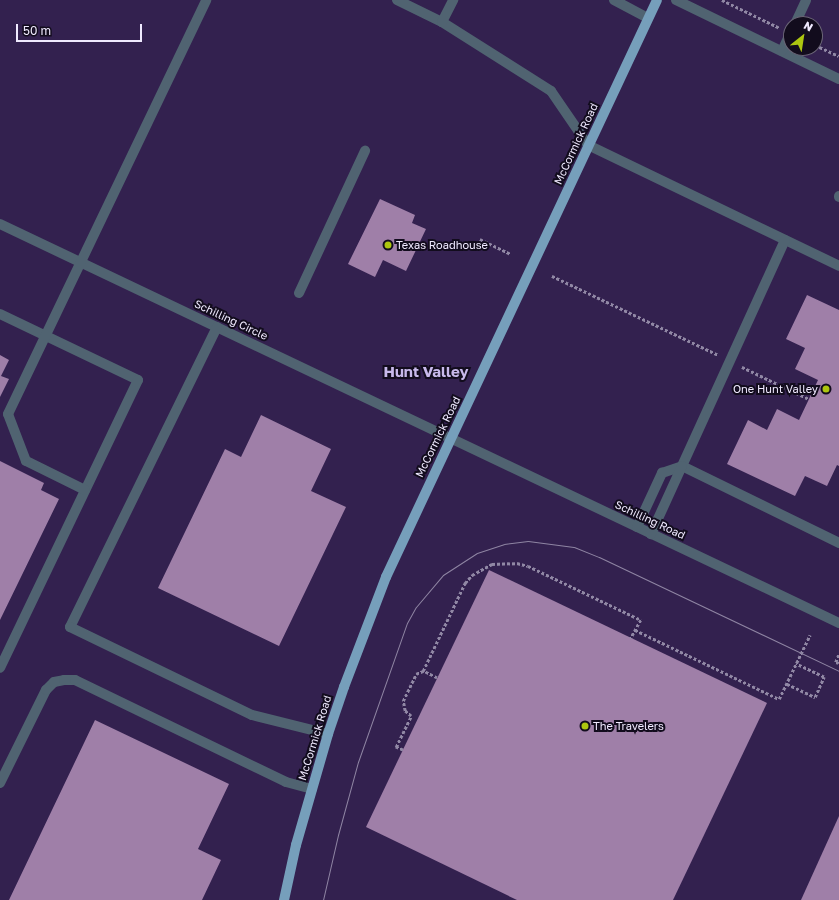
<!DOCTYPE html>
<html>
<head>
<meta charset="utf-8">
<style>
	body { margin:0 }
	#map { position:relative; width:839px; height:900px; overflow:hidden; background:#2c1e45; font-family:"Golos Text",sans-serif }
	div>[style] { position:absolute }
	[style*='--x'] { left:calc(var(--x)*1px); top:calc(var(--y)*1px); width:calc(var(--w)*1px); rotate:calc(var(--a)*1deg) }
	.built>* { inset:0; background:#33214f }
	.building>* { inset:0; background:#9f7fa8 }
	.path>* { height:2.5px; margin-top:-1.25px; transform-origin:0; background:repeating-linear-gradient(90deg,#9188a5 0 3px,transparent 0 5px) }
	.minor>* { height:10px; margin:-5px; padding:0 5px; transform-origin:5px; border-radius:5px; background:#506371 }
	.major>* { height:10px; margin:-5px; padding:0 5px; transform-origin:5px; border-radius:5px; background:#769fbb }
	.tram>* { height:1px; margin:-0.5px; padding:0 0.5px; transform-origin:0.5px; border-radius:0.5px; background:#8f85a3 }
	.dots>* { width:11px; height:11px; translate:-50% -50%; box-sizing:border-box; border:2px solid #120c1d; border-radius:50% }
	span { translate:-50% -50%; white-space:nowrap; text-align:center; line-height:1.15; -webkit-text-stroke:4px #120c1d; paint-order:stroke }
	.street-label { font-size:11px; color:#f0eaff }
	.poi-label { font-size:11px; color:#f0eaff }
	.left { translate:0 -50%; text-align:left }
	.right { translate:-100% -50%; text-align:right }
	.district-label { font-size:15px; color:#c8b9eb; font-weight:700 }
	.north { position:absolute; left:783px; top:16px; width:40px; height:40px; box-sizing:border-box; background:#120c1d; border:1px solid #6b6577; border-radius:50%; rotate:30deg; font-size:11px; font-weight:700; line-height:16px; text-align:center; color:#f0eaff }
	.north::after { content:''; display:block; margin:auto; width:14px; height:18px; background:#adc610; clip-path:polygon(50% 0,100% 100%,50% 72%,0 100%) }
	.scale { position:absolute; left:16px; top:24px; width:126px; height:18px; box-sizing:border-box; border:2px solid #f0eaff; border-top:0; padding-left:5px; font-size:12px; line-height:14px; white-space:nowrap; color:#f0eaff; -webkit-text-stroke:3px #120c1d; paint-order:stroke }
</style>
</head>
<body>
<div id="map">
	<div class="built">
		<i style="clip-path:polygon(evenodd,0 0,839px 0,839px 900px,0 900px,0 0,791px 24px,815px 24px,815px 48px,791px 48px,791px 24px)"></i>
	</div>
	<div class="building">
		<i style="clip-path:polygon(380px 199px,415px 215px,412px 223px,426px 229px,406px 271px,383px 260px,375px 277px,348px 264px)"></i>
		<i style="clip-path:polygon(807px 295px,839px 310px,839px 466px,837px 465px,827px 486px,805px 476px,795px 496px,727px 464px,748px 420px,767px 430px,777px 409px,799px 420px,818px 380px,795px 369px,805px 348px,786px 339px)"></i>
		<i style="clip-path:polygon(0 355px,9px 360px,1px 376px,9px 379px,0 397px)"></i>
		<i style="clip-path:polygon(261px 415px,331px 449px,311px 491px,346px 507px,279px 646px,158px 588px,225px 449px,241px 457px)"></i>
		<i style="clip-path:polygon(0 461px,44px 483px,41px 490px,59px 499px,0 620px)"></i>
		<i style="clip-path:polygon(489px 570px,767px 703px,673px 900px,517px 900px,366px 827px)"></i>
		<i style="clip-path:polygon(95px 720px,229px 784px,198px 849px,221px 860px,202px 900px,9px 900px)"></i>
		<i style="clip-path:polygon(839px 816px,839px 900px,801px 900px)"></i>
	</div>
	<div class="path">
		<i style="--x:722;--y:0;--w:64;--a:25.8"></i>
		<i style="--x:815;--y:45;--w:26;--a:25"></i>
		<i style="--x:480;--y:239;--w:34;--a:26"></i>
		<i style="--x:552;--y:276;--w:184;--a:25.4"></i>
		<i style="--x:742;--y:367;--w:74;--a:25.5"></i>
		<i style="--x:635;--y:630;--w:160;--a:25.6"></i>
		<i style="--x:779;--y:699;--w:71;--a:-64.2"></i>
		<i style="--x:839;--y:655;--w:8;--a:113"></i>
		<i style="--x:836;--y:662;--w:3;--a:18"></i>
		<i style="--x:437;--y:678;--w:16;--a:-153"></i>
		<i style="--x:423;--y:671;--w:98;--a:-64.5"></i>
		<i style="--x:465;--y:583;--w:11;--a:-49"></i>
		<i style="--x:472;--y:575;--w:23;--a:-29"></i>
		<i style="--x:492;--y:564;--w:25;--a:-2"></i>
		<i style="--x:517;--y:563;--w:11;--a:15"></i>
		<i style="--x:528;--y:566;--w:125;--a:25.5"></i>
		<i style="--x:641;--y:620;--w:21;--a:119"></i>
		<i style="--x:787;--y:684;--w:31;--a:25"></i>
		<i style="--x:815;--y:697;--w:22;--a:-66"></i>
		<i style="--x:824;--y:677;--w:31;--a:-155"></i>
		<i style="--x:403;--y:750;--w:8;--a:-157"></i>
		<i style="--x:396;--y:747;--w:34;--a:-64"></i>
		<i style="--x:411;--y:716;--w:8;--a:-140"></i>
		<i style="--x:405;--y:711;--w:10;--a:-101"></i>
		<i style="--x:403;--y:701;--w:30;--a:-64"></i>
		<i style="--x:416;--y:674;--w:8;--a:-23"></i>
	</div>
	<div class="minor">
		<i style="--x:397;--y:0;--w:50;--a:26.1"></i>
		<i style="--x:442;--y:22;--w:129;--a:32.3"></i>
		<i style="--x:551;--y:91;--w:65;--a:55.6"></i>
		<i style="--x:588;--y:145;--w:279;--a:25.7"></i>
		<i style="--x:614;--y:0;--w:38;--a:28"></i>
		<i style="--x:676;--y:0;--w:181;--a:25.9"></i>
		<i style="--x:442;--y:22;--w:25;--a:-63"></i>
		<i style="--x:795;--y:24;--w:26;--a:-65"></i>
		<i style="--x:782;--y:51;--w:21;--a:-65"></i>
		<i style="--x:839;--y:197;--w:1;--a:-90"></i>
		<i style="--x:0;--y:224;--w:929;--a:25.43"></i>
		<i style="--x:785;--y:240;--w:248;--a:114.5"></i>
		<i style="--x:682;--y:466;--w:175;--a:26.1"></i>
		<i style="--x:299;--y:293;--w:157;--a:-65.1"></i>
		<i style="--x:0;--y:314;--w:153;--a:25.6"></i>
		<i style="--x:138;--y:380;--w:319;--a:115.6"></i>
		<i style="--x:217;--y:327;--w:334;--a:116.1"></i>
		<i style="--x:70;--y:627;--w:202;--a:25.8"></i>
		<i style="--x:252;--y:715;--w:78;--a:14"></i>
		<i style="--x:85;--y:490;--w:66;--a:-153.8"></i>
		<i style="--x:26;--y:461;--w:50;--a:-111"></i>
		<i style="--x:8;--y:414;--w:459;--a:-64.4"></i>
		<i style="--x:637;--y:527;--w:60;--a:-65.2"></i>
		<i style="--x:662;--y:473;--w:21;--a:-19"></i>
		<i style="--x:682;--y:466;--w:75;--a:114.5"></i>
		<i style="--x:0;--y:783;--w:104;--a:-63.7"></i>
		<i style="--x:46;--y:690;--w:11;--a:-45"></i>
		<i style="--x:54;--y:682;--w:10;--a:-11"></i>
		<i style="--x:64;--y:680;--w:11;--a:0"></i>
		<i style="--x:75;--y:680;--w:234;--a:25.8"></i>
		<i style="--x:286;--y:782;--w:27;--a:15"></i>
	</div>
	<div class="major">
		<i style="--x:284;--y:900;--w:56;--a:-77.7"></i>
		<i style="--x:296;--y:845;--w:116;--a:-73.9"></i>
		<i style="--x:328;--y:734;--w:50;--a:-71.2"></i>
		<i style="--x:344;--y:687;--w:118;--a:-69.1"></i>
		<i style="--x:386;--y:577;--w:637;--a:-64.84"></i>
	</div>
	<div class="tram">
		<i style="--x:323;--y:900;--w:67;--a:-77"></i>
		<i style="--x:338;--y:835;--w:76;--a:-74.7"></i>
		<i style="--x:358;--y:762;--w:147;--a:-70.6"></i>
		<i style="--x:407;--y:623;--w:18;--a:-61"></i>
		<i style="--x:416;--y:607;--w:42;--a:-49.8"></i>
		<i style="--x:443;--y:575;--w:40;--a:-32.9"></i>
		<i style="--x:477;--y:553;--w:28;--a:-18"></i>
		<i style="--x:504;--y:544;--w:24;--a:-7"></i>
		<i style="--x:528;--y:541;--w:46;--a:7.4"></i>
		<i style="--x:574;--y:547;--w:27;--a:22"></i>
		<i style="--x:599;--y:557;--w:266;--a:25.4"></i>
	</div>
	<div class="dots">
		<i style="left:388px;top:245px;background:#adc610"></i>
		<i style="left:826px;top:389px;background:#adc610"></i>
		<i style="left:585px;top:726px;background:#adc610"></i>
	</div>
	<div class="street-label">
		<span style="left:576px;top:144px;rotate:-65deg">McCormick Road</span>
		<span style="left:231px;top:320px;rotate:25deg">Schilling Circle</span>
		<span style="left:438px;top:437px;rotate:-64deg">McCormick Road</span>
		<span style="left:650px;top:520px;rotate:25deg">Schilling Road</span>
		<span style="left:315px;top:738px;rotate:-73deg">McCormick Road</span>
	</div>
	<div class="poi-label">
		<span class="left" style="left:396px;top:245px">Texas Roadhouse</span>
		<span class="right" style="left:818px;top:389px">One Hunt Valley</span>
		<span class="left" style="left:593px;top:726px">The Travelers</span>
	</div>
	<div class="district-label">
		<span style="left:426px;top:372px">Hunt Valley</span>
	</div>
	<div class="north">N</div>
	<div class="scale">50 m</div>
</div>
</body>
</html>
